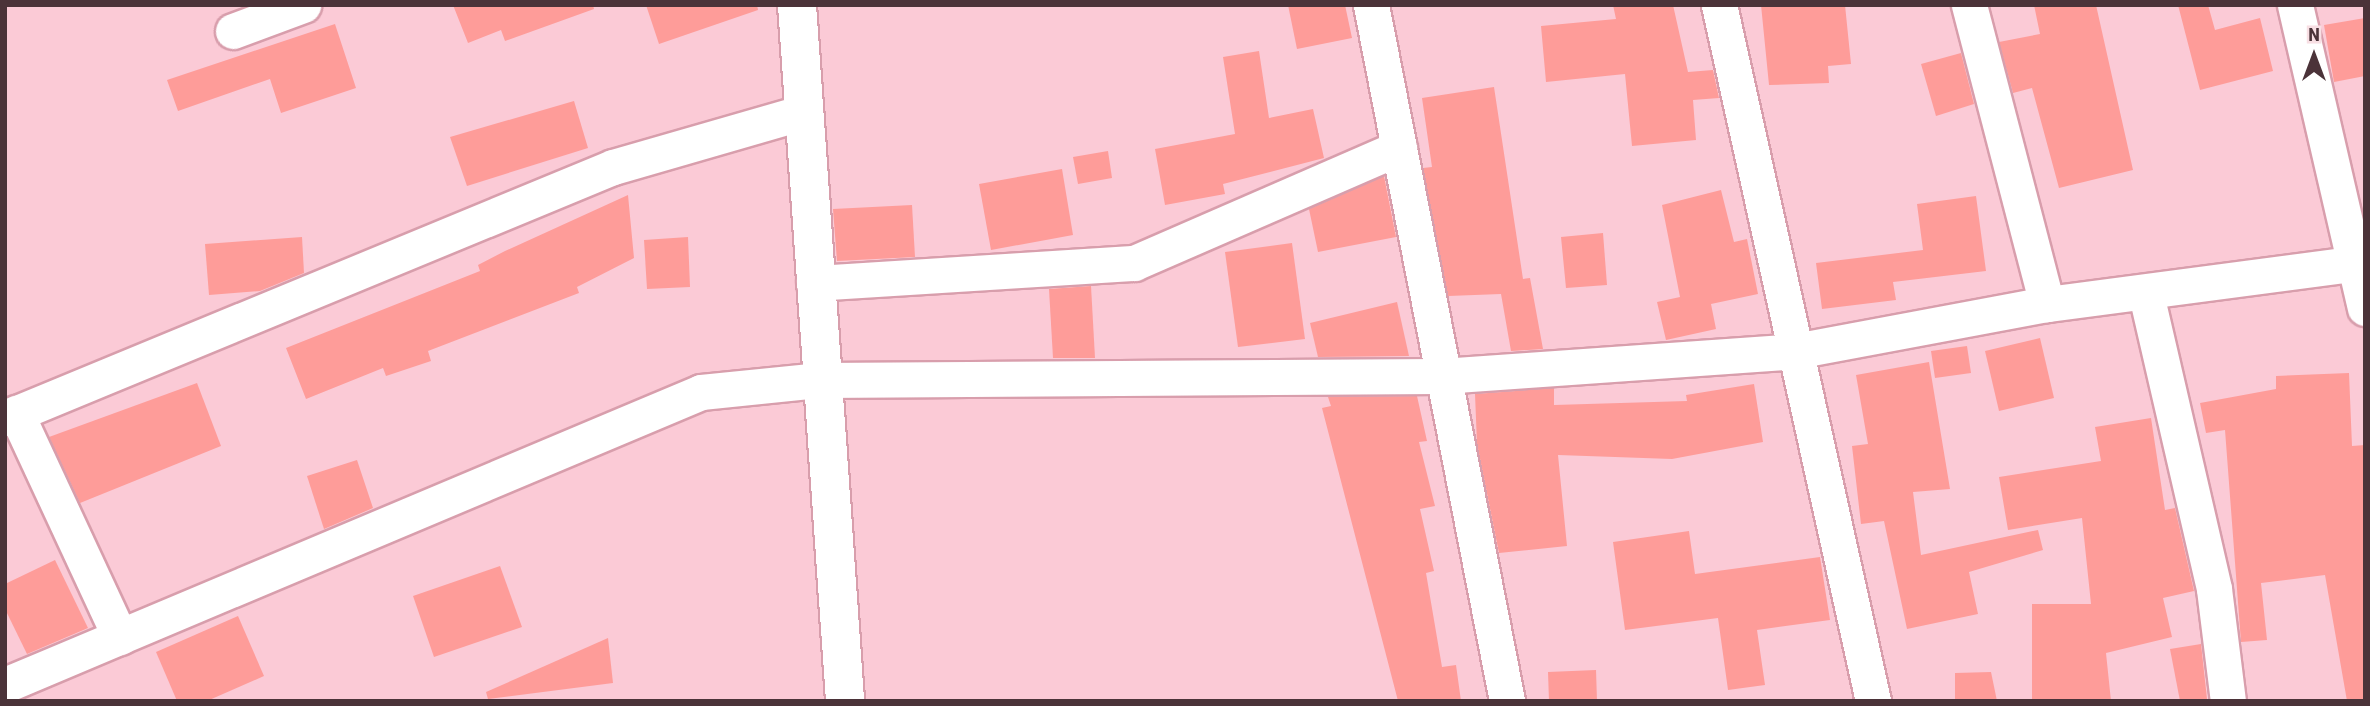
<!DOCTYPE html>
<html>
<head>
<meta charset="utf-8">
<style>
	body { margin:0 }
	#map { position:relative; width:2370px; height:706px; overflow:hidden; background:#fbcad6; font-family:"Roboto Condensed",sans-serif }
	div>[style] { position:absolute }
	[style*='--x'] { left:calc(var(--x)*1px); top:calc(var(--y)*1px); width:calc(var(--w)*1px); rotate:calc(var(--a)*1deg) }
	.building>* { inset:0; background:#fe9c99 }
	.roads { filter:drop-shadow(2px 0 #d89eac) drop-shadow(-2px 0 #d89eac) drop-shadow(0 2px #d89eac) drop-shadow(0 -2px #d89eac) }
	.minor>* { height:35px; margin:-17.5px; padding:0 17.5px; transform-origin:17.5px; border-radius:17.5px; background:#fff }
	.tertiary>* { height:38px; margin:-19px; padding:0 19px; transform-origin:19px; border-radius:19px; background:#fff }
	span { translate:-50% -50%; white-space:nowrap; text-align:center; line-height:1.15; -webkit-text-stroke:6px #f8dfe4; paint-order:stroke }
	.frame { position:absolute; inset:0; border:7px solid #4b3339; pointer-events:none }
	.north { position:absolute; left:2279px; top:21px; width:70px; height:70px; -webkit-text-stroke:5px #f8dfe4; paint-order:stroke; rotate:0deg; font-size:19px; font-weight:700; line-height:28px; text-align:center; color:#4b3339 }
	.north::after { content:''; display:block; margin:auto; width:24px; height:32px; background:#4b3339; clip-path:polygon(50% 0,100% 100%,50% 72%,0 100%) }
</style>
</head>
<body>
<div id="map">
	<div class="building">
		<i style="clip-path:polygon(453px 5px,593px 5px,594px 9px,505px 41px,501px 30px,468px 43px)"></i>
		<i style="clip-path:polygon(646px 5px,757px 5px,758px 10px,659px 44px)"></i>
		<i style="clip-path:polygon(1288px 5px,1345px 5px,1352px 38px,1297px 49px)"></i>
		<i style="clip-path:polygon(1613px 5px,1673px 5px,1688px 72px,1713px 70px,1719px 98px,1693px 100px,1696px 140px,1632px 146px,1625px 74px,1546px 82px,1541px 26px,1616px 19px)"></i>
		<i style="clip-path:polygon(1761px 5px,1845px 5px,1851px 64px,1828px 66px,1829px 83px,1769px 85px)"></i>
		<i style="clip-path:polygon(2034px 5px,2096px 5px,2133px 170px,2059px 188px,2032px 88px,2013px 93px,1999px 42px,2040px 34px)"></i>
		<i style="clip-path:polygon(2178px 5px,2208px 5px,2215px 30px,2260px 18px,2273px 71px,2200px 90px)"></i>
		<i style="clip-path:polygon(2365px 18px,2365px 76px,2334px 82px,2324px 25px)"></i>
		<i style="clip-path:polygon(335px 24px,356px 88px,281px 113px,270px 79px,178px 111px,167px 80px)"></i>
		<i style="clip-path:polygon(1259px 51px,1269px 118px,1313px 109px,1324px 158px,1223px 184px,1225px 194px,1165px 205px,1155px 149px,1235px 134px,1223px 57px)"></i>
		<i style="clip-path:polygon(1961px 53px,1974px 104px,1936px 116px,1921px 64px)"></i>
		<i style="clip-path:polygon(1494px 87px,1523px 279px,1530px 278px,1543px 349px,1511px 351px,1501px 294px,1448px 296px,1423px 168px,1432px 167px,1422px 98px)"></i>
		<i style="clip-path:polygon(574px 101px,588px 148px,467px 186px,450px 137px)"></i>
		<i style="clip-path:polygon(1108px 151px,1112px 178px,1078px 184px,1073px 157px)"></i>
		<i style="clip-path:polygon(1062px 169px,1073px 235px,991px 250px,979px 184px)"></i>
		<i style="clip-path:polygon(1384px 176px,1396px 237px,1318px 252px,1309px 209px)"></i>
		<i style="clip-path:polygon(1721px 190px,1734px 242px,1747px 239px,1758px 294px,1711px 304px,1716px 329px,1666px 340px,1657px 302px,1680px 297px,1662px 205px)"></i>
		<i style="clip-path:polygon(628px 195px,634px 258px,577px 287px,579px 293px,428px 351px,431px 361px,386px 376px,383px 368px,306px 399px,286px 348px,480px 271px,478px 265px,505px 251px)"></i>
		<i style="clip-path:polygon(1976px 196px,1986px 271px,1893px 282px,1896px 300px,1822px 309px,1816px 263px,1923px 250px,1917px 204px)"></i>
		<i style="clip-path:polygon(912px 205px,915px 257px,837px 261px,833px 209px)"></i>
		<i style="clip-path:polygon(1603px 233px,1607px 285px,1566px 288px,1561px 237px)"></i>
		<i style="clip-path:polygon(302px 237px,304px 273px,260px 291px,209px 295px,205px 244px)"></i>
		<i style="clip-path:polygon(688px 237px,690px 287px,647px 289px,644px 240px)"></i>
		<i style="clip-path:polygon(1292px 243px,1305px 339px,1238px 347px,1225px 252px)"></i>
		<i style="clip-path:polygon(1091px 286px,1095px 358px,1053px 358px,1049px 289px)"></i>
		<i style="clip-path:polygon(1397px 302px,1409px 356px,1318px 357px,1310px 323px)"></i>
		<i style="clip-path:polygon(2040px 338px,2054px 398px,1999px 411px,1985px 351px)"></i>
		<i style="clip-path:polygon(1967px 346px,1971px 373px,1935px 378px,1931px 351px)"></i>
		<i style="clip-path:polygon(1929px 362px,1950px 489px,1913px 492px,1921px 555px,2038px 530px,2043px 550px,1969px 572px,1978px 614px,1907px 629px,1884px 521px,1861px 524px,1852px 446px,1868px 444px,1856px 375px)"></i>
		<i style="clip-path:polygon(2349px 373px,2352px 446px,2365px 445px,2365px 701px,2347px 701px,2325px 575px,2261px 583px,2267px 640px,2241px 642px,2225px 430px,2206px 433px,2200px 403px,2276px 389px,2276px 376px)"></i>
		<i style="clip-path:polygon(197px 383px,221px 446px,80px 503px,49px 437px)"></i>
		<i style="clip-path:polygon(1754px 384px,1763px 442px,1672px 459px,1558px 455px,1567px 546px,1499px 553px,1477px 444px,1475px 394px,1554px 388px,1554px 405px,1687px 401px,1686px 395px)"></i>
		<i style="clip-path:polygon(1417px 396px,1427px 441px,1419px 442px,1435px 506px,1420px 509px,1434px 571px,1426px 573px,1442px 667px,1456px 665px,1461px 701px,1398px 701px,1322px 408px,1331px 406px,1328px 397px)"></i>
		<i style="clip-path:polygon(2151px 418px,2165px 510px,2175px 508px,2194px 591px,2163px 598px,2172px 637px,2106px 653px,2111px 701px,2032px 701px,2032px 604px,2091px 604px,2082px 518px,2008px 530px,1999px 477px,2101px 461px,2095px 427px)"></i>
		<i style="clip-path:polygon(357px 460px,373px 508px,324px 529px,307px 476px)"></i>
		<i style="clip-path:polygon(1689px 531px,1695px 574px,1820px 557px,1830px 620px,1757px 630px,1765px 685px,1728px 690px,1718px 618px,1625px 630px,1613px 542px)"></i>
		<i style="clip-path:polygon(55px 560px,88px 628px,27px 654px,5px 609px,5px 584px)"></i>
		<i style="clip-path:polygon(500px 566px,522px 627px,434px 657px,413px 596px)"></i>
		<i style="clip-path:polygon(238px 616px,264px 676px,207px 701px,177px 701px,156px 652px)"></i>
		<i style="clip-path:polygon(608px 638px,613px 683px,488px 699px,486px 692px)"></i>
		<i style="clip-path:polygon(2201px 644px,2207px 699px,2180px 701px,2170px 649px)"></i>
		<i style="clip-path:polygon(1596px 670px,1597px 701px,1549px 701px,1548px 672px)"></i>
		<i style="clip-path:polygon(1991px 672px,1997px 701px,1955px 701px,1955px 673px)"></i>
	</div>
	<div class="roads">
		<div class="minor">
			<i style="--x:1371;--y:5;--w:709;--a:78.94"></i>
			<i style="--x:1719;--y:5;--w:713;--a:77.52"></i>
			<i style="--x:1969;--y:5;--w:309;--a:75.4"></i>
			<i style="--x:2295;--y:5;--w:311;--a:77"></i>
			<i style="--x:233;--y:31;--w:75;--a:-20.4"></i>
			<i style="--x:814;--y:283;--w:321;--a:-3.6"></i>
			<i style="--x:1134;--y:263;--w:289;--a:-23.5"></i>
			<i style="--x:2146;--y:294;--w:303;--a:77"></i>
			<i style="--x:2214;--y:589;--w:113;--a:82.9"></i>
			<i style="--x:16;--y:413;--w:247;--a:65.1"></i>
			<i style="--x:5;--y:418;--w:658;--a:-22.43"></i>
			<i style="--x:613;--y:167;--w:199;--a:-16.1"></i>
			<i style="--x:5;--y:685;--w:755;--a:-22.83"></i>
			<i style="--x:701;--y:392;--w:120;--a:-5.8"></i>
			<i style="--x:820;--y:380;--w:621;--a:-0.37"></i>
			<i style="--x:1441;--y:376;--w:355;--a:-4"></i>
			<i style="--x:1795;--y:351;--w:256;--a:-10.6"></i>
			<i style="--x:2047;--y:304;--w:321;--a:-7.5"></i>
		</div>
		<div class="tertiary">
			<i style="--x:797;--y:5;--w:698;--a:86.05"></i>
		</div>
	</div>
	<div class="frame"></div>
	<div class="north">N</div>
</div>
</body>
</html>
